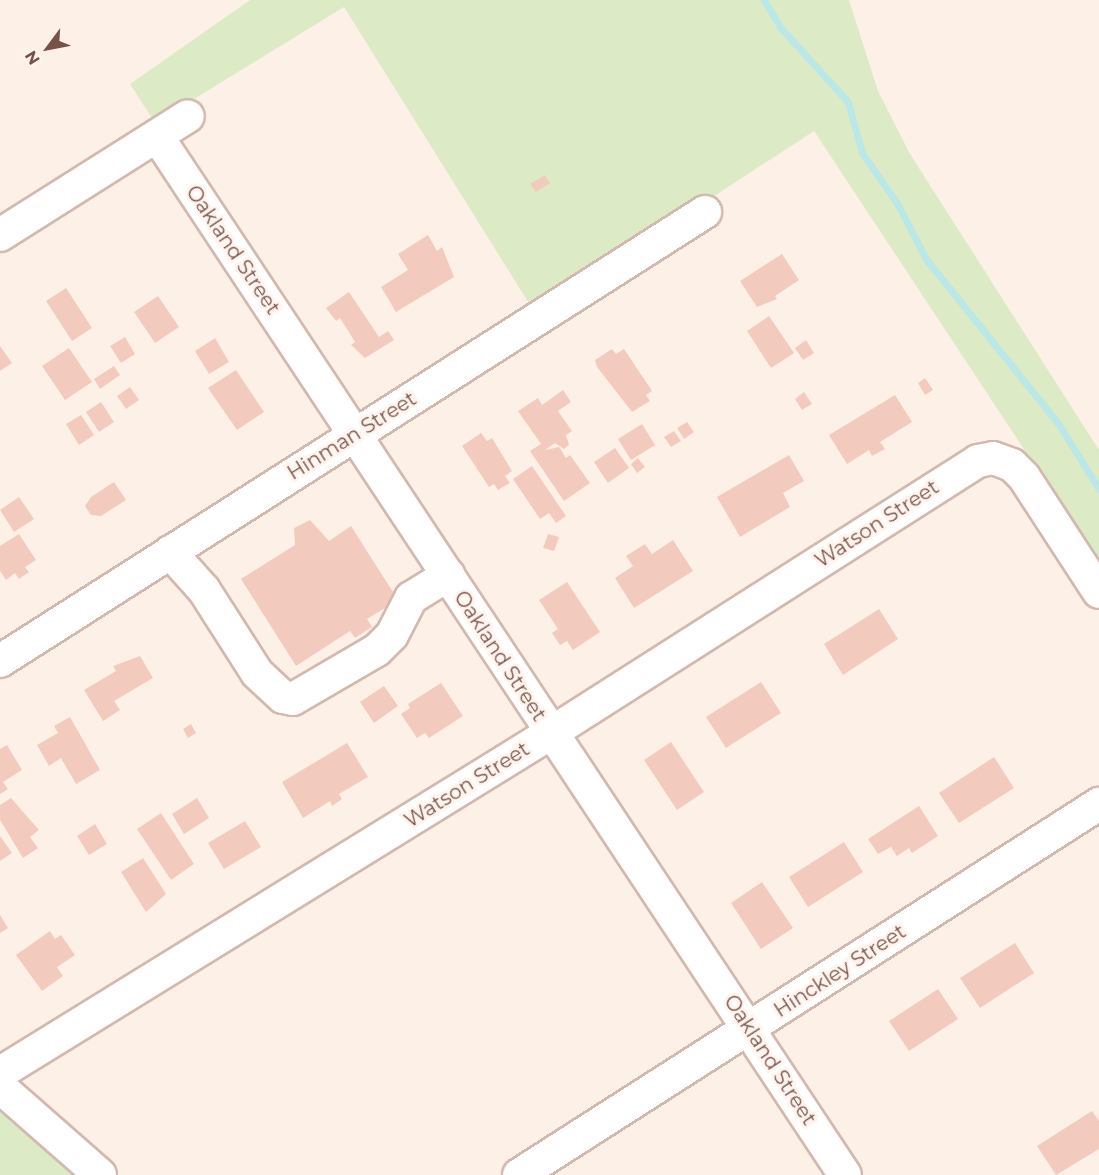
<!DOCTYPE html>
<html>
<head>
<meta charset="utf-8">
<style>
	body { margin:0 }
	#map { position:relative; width:1099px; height:1175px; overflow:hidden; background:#fdf1e7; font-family:Montserrat,sans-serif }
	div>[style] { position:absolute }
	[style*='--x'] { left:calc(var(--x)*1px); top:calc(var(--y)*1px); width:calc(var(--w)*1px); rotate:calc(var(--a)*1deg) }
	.green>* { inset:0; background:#dcebc5 }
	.stream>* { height:7px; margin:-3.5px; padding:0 3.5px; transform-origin:3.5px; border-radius:3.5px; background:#bbe8e6 }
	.building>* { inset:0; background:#f3cabe }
	.roads { filter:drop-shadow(2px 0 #d2b9af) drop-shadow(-2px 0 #d2b9af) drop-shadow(0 2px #d2b9af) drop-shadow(0 -2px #d2b9af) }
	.minor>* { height:32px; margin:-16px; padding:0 16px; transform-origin:16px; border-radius:16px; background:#fff }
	span { translate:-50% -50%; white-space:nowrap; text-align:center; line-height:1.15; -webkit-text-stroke:6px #fff5ee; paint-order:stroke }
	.street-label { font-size:20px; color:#78524a }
	.north { position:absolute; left:18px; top:18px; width:60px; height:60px; -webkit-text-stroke:4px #fff5ee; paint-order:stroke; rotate:238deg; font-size:16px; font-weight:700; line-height:24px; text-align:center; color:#78524a }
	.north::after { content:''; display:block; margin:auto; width:21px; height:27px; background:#78524a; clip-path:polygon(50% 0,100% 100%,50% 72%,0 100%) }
</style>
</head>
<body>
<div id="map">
	<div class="green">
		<i style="clip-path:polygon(250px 0,849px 0,878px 91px,910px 154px,1099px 450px,1099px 563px,814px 131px,535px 313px,344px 7px,155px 123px,130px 84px)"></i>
		<i style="clip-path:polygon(0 1087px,100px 1175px,0 1175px)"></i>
	</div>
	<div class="stream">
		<i style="--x:764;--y:0;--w:33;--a:59"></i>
		<i style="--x:781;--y:28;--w:100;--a:47.8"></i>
		<i style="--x:848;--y:102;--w:53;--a:74.6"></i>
		<i style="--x:862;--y:153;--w:61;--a:55"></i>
		<i style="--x:897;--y:203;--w:63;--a:62.6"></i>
		<i style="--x:926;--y:259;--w:211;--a:51.2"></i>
		<i style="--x:1058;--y:423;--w:78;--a:58.2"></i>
	</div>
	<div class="building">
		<i style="clip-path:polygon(545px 175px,550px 183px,536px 192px,530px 184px)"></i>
		<i style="clip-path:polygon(428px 235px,437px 251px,442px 247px,454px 277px,396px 312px,381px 287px,408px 270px,398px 254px)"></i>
		<i style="clip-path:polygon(782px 254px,799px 280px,775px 296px,777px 299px,757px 307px,740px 281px)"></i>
		<i style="clip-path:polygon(66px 288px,92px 328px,72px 341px,46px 301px)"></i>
		<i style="clip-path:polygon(349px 292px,379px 337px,388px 331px,394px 340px,365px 358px,351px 345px,355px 342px,340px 318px,336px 321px,326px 308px)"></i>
		<i style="clip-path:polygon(158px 296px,179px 327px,155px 343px,134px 312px)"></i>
		<i style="clip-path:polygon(769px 316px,794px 353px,771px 368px,747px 331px)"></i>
		<i style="clip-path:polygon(125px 337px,135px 354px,121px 363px,110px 346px)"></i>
		<i style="clip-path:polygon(215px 338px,229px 362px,209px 374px,195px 351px)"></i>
		<i style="clip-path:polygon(806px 340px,814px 353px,803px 360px,795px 348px)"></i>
		<i style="clip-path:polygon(0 346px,12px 363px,0 371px)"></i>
		<i style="clip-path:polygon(69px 348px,92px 382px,65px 400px,42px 366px)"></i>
		<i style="clip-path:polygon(612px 349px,616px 354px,624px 349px,652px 391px,646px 395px,650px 401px,632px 412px,597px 367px,595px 360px)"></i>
		<i style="clip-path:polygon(114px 366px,120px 375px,100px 389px,94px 379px)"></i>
		<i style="clip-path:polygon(236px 370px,264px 412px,237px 430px,208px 388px)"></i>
		<i style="clip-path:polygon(925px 378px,933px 390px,925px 395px,918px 383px)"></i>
		<i style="clip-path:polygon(130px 387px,139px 400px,126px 409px,117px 396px)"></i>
		<i style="clip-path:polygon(563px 390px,571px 402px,558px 411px,572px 431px,566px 435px,569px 445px,564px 449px,555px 443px,545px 450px,559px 447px,566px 458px,570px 455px,590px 483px,564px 501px,530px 451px,541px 444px,518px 411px,538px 398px,542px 405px)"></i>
		<i style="clip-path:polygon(804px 392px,812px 404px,802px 410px,795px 399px)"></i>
		<i style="clip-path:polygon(895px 395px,912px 422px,880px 442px,885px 449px,872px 456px,869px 450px,847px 464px,829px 435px)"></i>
		<i style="clip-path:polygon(101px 402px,114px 422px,99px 432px,86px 412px)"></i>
		<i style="clip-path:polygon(81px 415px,94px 435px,79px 445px,66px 424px)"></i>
		<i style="clip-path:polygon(687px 422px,694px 432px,684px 439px,677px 428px)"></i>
		<i style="clip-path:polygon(642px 424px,655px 445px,631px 460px,618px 439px)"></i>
		<i style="clip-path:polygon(674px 431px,681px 441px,671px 447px,664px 437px)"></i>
		<i style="clip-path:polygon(481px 433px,487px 441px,492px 438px,512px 471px,505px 476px,510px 483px,498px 490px,494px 484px,489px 487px,462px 446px)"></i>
		<i style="clip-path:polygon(615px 448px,629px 468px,608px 483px,594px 462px)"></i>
		<i style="clip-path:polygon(789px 455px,804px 481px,783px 493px,790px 507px,740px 537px,717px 497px)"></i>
		<i style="clip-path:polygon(638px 458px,645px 467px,637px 473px,631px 464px)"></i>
		<i style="clip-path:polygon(532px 466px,566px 516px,556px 523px,549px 513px,540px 519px,513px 479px)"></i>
		<i style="clip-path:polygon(114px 482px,126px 500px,101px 516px,91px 515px,85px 506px,91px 497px)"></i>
		<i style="clip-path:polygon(19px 497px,34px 519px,14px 532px,0 510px)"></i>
		<i style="clip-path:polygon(310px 520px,329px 541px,351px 526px,398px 600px,367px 619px,372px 627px,355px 638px,350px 631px,296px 666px,241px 579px,295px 545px,294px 528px)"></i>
		<i style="clip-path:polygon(19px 534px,36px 560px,25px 567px,29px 572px,19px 579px,15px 573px,6px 580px,0 571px,0 546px)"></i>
		<i style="clip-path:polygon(548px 534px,559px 537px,554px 551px,543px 548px)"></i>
		<i style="clip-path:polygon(673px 540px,693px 571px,634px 608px,615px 578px,633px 566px,626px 556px,645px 544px,652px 554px)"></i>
		<i style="clip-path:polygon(567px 582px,600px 632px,573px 650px,567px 641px,560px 645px,552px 633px,558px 629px,539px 600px)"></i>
		<i style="clip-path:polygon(879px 609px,898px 639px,843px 675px,824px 644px)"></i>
		<i style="clip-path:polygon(140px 656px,153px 678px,114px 701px,120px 710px,103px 721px,84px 690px,116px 671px,113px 666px)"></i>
		<i style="clip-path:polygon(761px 682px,781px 713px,726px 748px,706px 717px)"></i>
		<i style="clip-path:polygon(441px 683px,463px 716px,429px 738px,425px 733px,417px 738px,401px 714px,410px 708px,408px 704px)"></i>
		<i style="clip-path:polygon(384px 686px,398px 706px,374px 723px,360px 702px)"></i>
		<i style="clip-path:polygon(70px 717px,100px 770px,76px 784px,61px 758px,49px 766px,37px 745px,58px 733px,54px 726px)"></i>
		<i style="clip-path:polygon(191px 724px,196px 733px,188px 738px,183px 729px)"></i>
		<i style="clip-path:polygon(671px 742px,704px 792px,677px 810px,644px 760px)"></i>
		<i style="clip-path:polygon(347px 743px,368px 777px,339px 794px,342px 799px,332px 806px,330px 801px,303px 818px,282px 782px)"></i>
		<i style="clip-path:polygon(7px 745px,22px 770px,3px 782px,8px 789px,0 794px,0 749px)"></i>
		<i style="clip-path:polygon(994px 757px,1014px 788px,959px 823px,939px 793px)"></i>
		<i style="clip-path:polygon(11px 798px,39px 830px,30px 837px,38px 848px,23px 858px,0 820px,0 805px)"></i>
		<i style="clip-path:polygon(197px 798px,209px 818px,184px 834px,172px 814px)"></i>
		<i style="clip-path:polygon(919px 806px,938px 836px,912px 853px,909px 848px,897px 856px,891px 847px,878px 854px,868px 839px)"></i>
		<i style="clip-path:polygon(161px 813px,194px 864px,171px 880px,137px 829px)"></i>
		<i style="clip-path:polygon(245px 821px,261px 847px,224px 869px,208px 843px)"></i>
		<i style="clip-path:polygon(95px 824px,107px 844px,89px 855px,77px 836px)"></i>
		<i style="clip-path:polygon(0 836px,12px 853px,0 861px)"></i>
		<i style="clip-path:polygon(844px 842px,863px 872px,808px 907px,789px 877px)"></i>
		<i style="clip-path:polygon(143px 858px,166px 894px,146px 912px,121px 872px)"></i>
		<i style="clip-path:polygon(762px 882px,793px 928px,761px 949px,731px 903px)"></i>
		<i style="clip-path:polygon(0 915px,8px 928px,0 933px)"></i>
		<i style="clip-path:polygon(50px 931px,55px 939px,61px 935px,75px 955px,57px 967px,63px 976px,42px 991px,16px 955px)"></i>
		<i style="clip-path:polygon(1015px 943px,1034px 973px,980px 1008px,960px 978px)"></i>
		<i style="clip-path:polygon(938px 989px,958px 1019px,909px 1051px,889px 1021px)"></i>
		<i style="clip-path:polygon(1092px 1111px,1099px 1121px,1099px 1149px,1056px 1175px,1037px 1146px)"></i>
	</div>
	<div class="roads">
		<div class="minor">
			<i style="--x:157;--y:136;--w:1246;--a:56.49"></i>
			<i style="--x:0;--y:235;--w:222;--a:-32.3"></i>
			<i style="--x:170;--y:552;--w:51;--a:48.2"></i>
			<i style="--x:204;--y:590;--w:98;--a:57.4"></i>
			<i style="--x:257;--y:673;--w:35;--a:43"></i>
			<i style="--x:283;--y:697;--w:10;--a:11"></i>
			<i style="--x:293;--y:699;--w:97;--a:-30.3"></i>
			<i style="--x:377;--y:650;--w:21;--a:-45"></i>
			<i style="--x:392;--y:635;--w:42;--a:-62.8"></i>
			<i style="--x:411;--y:598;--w:44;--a:-31.9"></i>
			<i style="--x:0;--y:661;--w:836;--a:-32.49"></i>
			<i style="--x:0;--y:1073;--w:647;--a:-31.68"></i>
			<i style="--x:551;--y:733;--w:506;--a:-32.5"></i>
			<i style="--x:978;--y:461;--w:15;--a:-11"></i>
			<i style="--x:993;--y:458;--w:20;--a:20"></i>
			<i style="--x:1012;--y:465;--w:17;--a:45"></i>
			<i style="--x:1024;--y:477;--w:137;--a:56.9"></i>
			<i style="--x:0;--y:1087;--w:133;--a:41.3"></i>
			<i style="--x:519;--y:1175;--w:689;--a:-32.61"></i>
		</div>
	</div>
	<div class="street-label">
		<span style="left:233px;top:250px;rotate:56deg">Oakland Street</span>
		<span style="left:352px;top:436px;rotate:-32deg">Hinman Street</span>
		<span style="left:877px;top:524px;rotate:-33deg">Watson Street</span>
		<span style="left:500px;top:656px;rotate:57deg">Oakland Street</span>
		<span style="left:467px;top:785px;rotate:-32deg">Watson Street</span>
		<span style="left:840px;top:971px;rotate:-33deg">Hinckley Street</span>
		<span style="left:770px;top:1060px;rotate:57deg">Oakland Street</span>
	</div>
	<div class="north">N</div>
</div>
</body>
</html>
